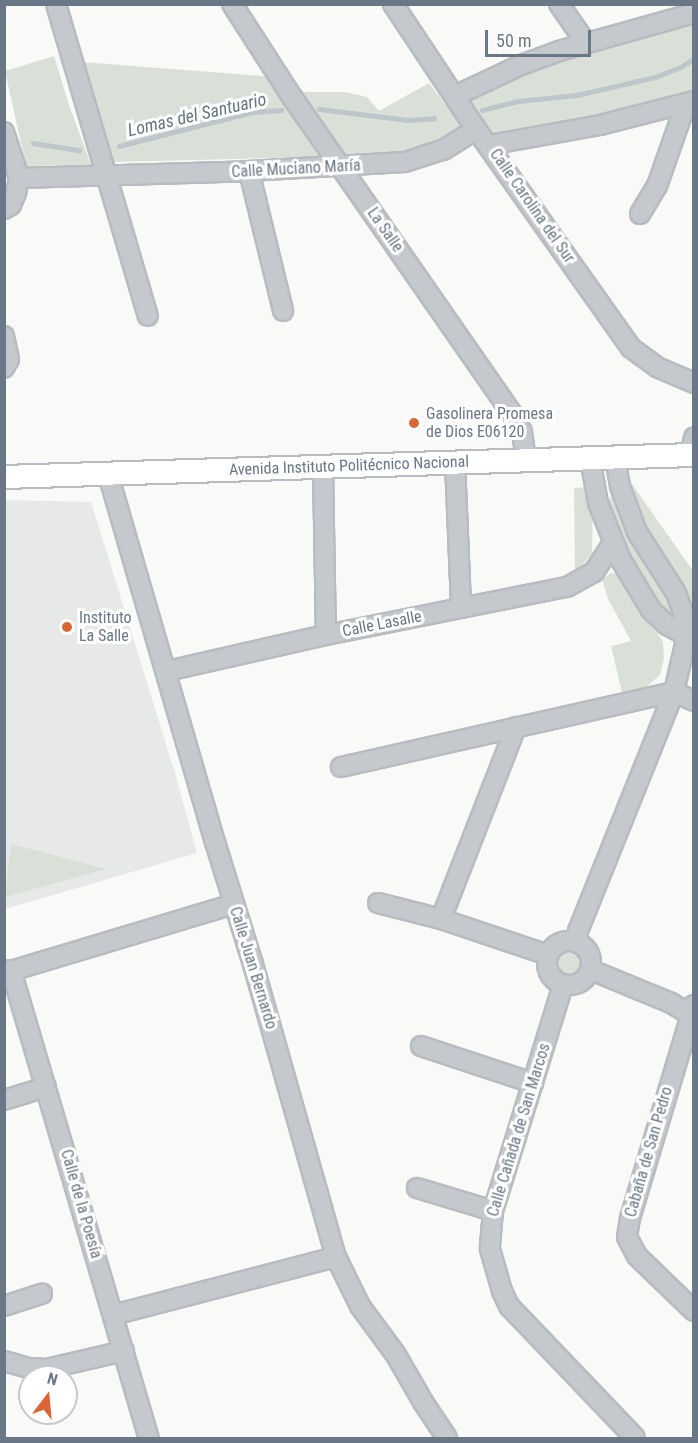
<!DOCTYPE html>
<html>
<head>
<meta charset="utf-8">
<style>
	body { margin:0 }
	#map { position:relative; width:698px; height:1443px; overflow:hidden; background:#f9f9f7; font-family:"Roboto Condensed",sans-serif }
	div>[style] { position:absolute }
	[style*='--x'] { left:calc(var(--x)*1px); top:calc(var(--y)*1px); width:calc(var(--w)*1px); rotate:calc(var(--a)*1deg) }
	.built>* { inset:0; background:#e7e8e8 }
	.green>* { inset:0; background:#dae0d8 }
	.round { border-radius:50% }
	.stream>* { height:4.5px; margin:-2.25px; padding:0 2.25px; transform-origin:2.25px; border-radius:2.25px; background:#bdc6cb }
	.roads { filter:drop-shadow(2px 0 #b8bcc0) drop-shadow(-2px 0 #b8bcc0) drop-shadow(0 2px #b8bcc0) drop-shadow(0 -2px #b8bcc0) }
	.minor>* { height:18px; margin:-9px; padding:0 9px; transform-origin:9px; border-radius:9px; background:#c5c8cc }
	.minor>.ring { margin:-9px; padding:0; box-sizing:content-box; background:none; border:18px solid #c5c8cc; border-radius:50% }
	.major>* { height:22px; margin:-11px; padding:0 11px; transform-origin:11px; border-radius:11px; background:#fff }
	.dots>* { width:16px; height:16px; translate:-50% -50%; box-sizing:border-box; border:3px solid #fff; border-radius:50% }
	span { translate:-50% -50%; white-space:nowrap; text-align:center; line-height:1.15; -webkit-text-stroke:6px #fff; paint-order:stroke }
	.street-label { font-size:16px; color:#697786 }
	.poi-label { font-size:16px; color:#697786 }
	.left { translate:0 -50%; text-align:left }
	.water-label { font-size:18px; color:#657781; font-style:italic }
	.frame { position:absolute; inset:0; border:6px solid #697786; pointer-events:none }
	.north { position:absolute; left:18px; top:1365px; width:60px; height:60px; box-sizing:border-box; background:#fff; border:2px solid #c3c9cf; border-radius:50%; rotate:16deg; font-size:16px; font-weight:700; line-height:24px; text-align:center; color:#697786 }
	.north::after { content:''; display:block; margin:auto; width:21px; height:27px; background:#da6635; clip-path:polygon(50% 0,100% 100%,50% 72%,0 100%) }
	.scale { position:absolute; left:485px; top:30px; width:106px; height:27px; box-sizing:border-box; border:3px solid #697786; border-top:0; padding-left:8px; font-size:18px; line-height:21px; white-space:nowrap; color:#697786; -webkit-text-stroke:4px #fff; paint-order:stroke }
</style>
</head>
<body>
<div id="map">
	<div class="built">
		<i style="clip-path:polygon(5px 500px,91px 502px,175px 773px,197px 853px,5px 909px)"></i>
	</div>
	<div class="green">
		<i style="clip-path:polygon(693px 19px,693px 92px,605px 121px,492px 137px,468px 97px,507px 72px)"></i>
		<i style="clip-path:polygon(54px 56px,68px 102px,91px 165px,26px 166px,5px 71px)"></i>
		<i style="clip-path:polygon(82px 62px,264px 76px,319px 157px,114px 162px)"></i>
		<i style="clip-path:polygon(429px 83px,461px 125px,419px 151px,344px 156px,302px 92px,345px 92px,367px 97px,379px 111px)"></i>
		<i style="clip-path:polygon(632px 484px,693px 571px,693px 609px,634px 521px)"></i>
		<i style="clip-path:polygon(590px 487px,593px 499px,592px 554px,575px 573px,574px 488px)"></i>
		<i style="clip-path:polygon(611px 496px,618px 500px,633px 547px,658px 578px,681px 615px,674px 619px,662px 612px,640px 581px,606px 507px)"></i>
		<i style="clip-path:polygon(611px 573px,622px 574px,663px 642px,664px 658px,660px 675px,645px 688px,623px 697px,611px 646px,631px 641px,608px 599px,602px 579px)"></i>
		<i style="clip-path:polygon(11px 844px,106px 869px,5px 897px)"></i>
		<i class="round" style="left:556px;top:949px;width:28px;height:28px"></i>
	</div>
	<div class="stream">
		<i style="--x:319;--y:109;--w:90;--a:7"></i>
		<i style="--x:408;--y:120;--w:26;--a:-4"></i>
		<i style="--x:482;--y:110;--w:37;--a:-14"></i>
		<i style="--x:518;--y:101;--w:59;--a:-5.8"></i>
		<i style="--x:577;--y:95;--w:80;--a:-13"></i>
		<i style="--x:655;--y:77;--w:26;--a:-21"></i>
		<i style="--x:679;--y:68;--w:17;--a:-31"></i>
		<i style="--x:33;--y:143;--w:47;--a:8.7"></i>
		<i style="--x:119;--y:146;--w:137;--a:-14.3"></i>
		<i style="--x:252;--y:112;--w:29;--a:-4"></i>
	</div>
	<div class="roads">
		<div class="minor">
			<i style="--x:56;--y:4;--w:325;--a:73.6"></i>
			<i style="--x:232;--y:4;--w:111;--a:57.2"></i>
			<i style="--x:292;--y:97;--w:387;--a:55.2"></i>
			<i style="--x:513;--y:415;--w:19;--a:62"></i>
			<i style="--x:522;--y:432;--w:28;--a:82"></i>
			<i style="--x:393;--y:4;--w:150;--a:56.4"></i>
			<i style="--x:476;--y:129;--w:268;--a:54.7"></i>
			<i style="--x:631;--y:348;--w:34;--a:36"></i>
			<i style="--x:659;--y:368;--w:38;--a:23"></i>
			<i style="--x:559;--y:4;--w:47;--a:55.3"></i>
			<i style="--x:455;--y:96;--w:73;--a:-25.2"></i>
			<i style="--x:521;--y:65;--w:40;--a:-20.2"></i>
			<i style="--x:559;--y:51;--w:140;--a:-15.7"></i>
			<i style="--x:4;--y:132;--w:48;--a:71.9"></i>
			<i style="--x:19;--y:178;--w:15;--a:101"></i>
			<i style="--x:16;--y:193;--w:13;--a:113"></i>
			<i style="--x:11;--y:205;--w:8;--a:150"></i>
			<i style="--x:489;--y:145;--w:113;--a:-10.2"></i>
			<i style="--x:600;--y:125;--w:97;--a:-14.3"></i>
			<i style="--x:249;--y:171;--w:144;--a:76.3"></i>
			<i style="--x:19;--y:178;--w:230;--a:-1.7"></i>
			<i style="--x:249;--y:171;--w:156;--a:-3.3"></i>
			<i style="--x:405;--y:162;--w:40;--a:-18"></i>
			<i style="--x:443;--y:150;--w:39;--a:-32"></i>
			<i style="--x:640;--y:214;--w:33;--a:-59"></i>
			<i style="--x:657;--y:186;--w:88;--a:-70.7"></i>
			<i style="--x:4;--y:336;--w:24;--a:78"></i>
			<i style="--x:9;--y:359;--w:10;--a:119"></i>
			<i style="--x:690;--y:455;--w:18;--a:-77"></i>
			<i style="--x:590;--y:458;--w:46;--a:79.9"></i>
			<i style="--x:598;--y:503;--w:61;--a:68"></i>
			<i style="--x:621;--y:560;--w:58;--a:59"></i>
			<i style="--x:651;--y:610;--w:22;--a:43"></i>
			<i style="--x:667;--y:625;--w:21;--a:28"></i>
			<i style="--x:455;--y:462;--w:146;--a:87.6"></i>
			<i style="--x:323;--y:467;--w:168;--a:89"></i>
			<i style="--x:108;--y:474;--w:383;--a:73.8"></i>
			<i style="--x:215;--y:842;--w:128;--a:72.7"></i>
			<i style="--x:253;--y:964;--w:305;--a:74.2"></i>
			<i style="--x:336;--y:1257;--w:55;--a:63.9"></i>
			<i style="--x:360;--y:1306;--w:61;--a:53.7"></i>
			<i style="--x:396;--y:1355;--w:54;--a:60.1"></i>
			<i style="--x:423;--y:1402;--w:43;--a:56.3"></i>
			<i style="--x:167;--y:671;--w:163;--a:-12.8"></i>
			<i style="--x:326;--y:635;--w:246;--a:-11.3"></i>
			<i style="--x:567;--y:587;--w:31;--a:-29"></i>
			<i style="--x:594;--y:572;--w:35;--a:-57"></i>
			<i style="--x:674;--y:692;--w:22;--a:24"></i>
			<i style="--x:341;--y:767;--w:341;--a:-12.7"></i>
			<i style="--x:378;--y:903;--w:65;--a:14.3"></i>
			<i style="--x:441;--y:919;--w:113;--a:18.6"></i>
			<i style="--x:441;--y:919;--w:206;--a:-68.7"></i>
			<i class="ring" style="left:547px;top:941px;width:26px;height:26px"></i>
			<i style="--x:578;--y:943;--w:12;--a:-90"></i>
			<i style="--x:578;--y:931;--w:258;--a:-68.1"></i>
			<i style="--x:674;--y:692;--w:49;--a:-77.1"></i>
			<i style="--x:685;--y:644;--w:31;--a:-94"></i>
			<i style="--x:683;--y:613;--w:21;--a:-109"></i>
			<i style="--x:676;--y:593;--w:72;--a:-122.6"></i>
			<i style="--x:637;--y:532;--w:49;--a:-110.3"></i>
			<i style="--x:620;--y:486;--w:29;--a:-100"></i>
			<i style="--x:11;--y:970;--w:488;--a:73.6"></i>
			<i style="--x:591;--y:970;--w:87;--a:22.4"></i>
			<i style="--x:671;--y:1003;--w:27;--a:31"></i>
			<i style="--x:4;--y:973;--w:240;--a:-16.7"></i>
			<i style="--x:563;--y:985;--w:237;--a:107.2"></i>
			<i style="--x:493;--y:1211;--w:38;--a:95"></i>
			<i style="--x:490;--y:1249;--w:44;--a:74.1"></i>
			<i style="--x:502;--y:1291;--w:17;--a:65"></i>
			<i style="--x:509;--y:1306;--w:182;--a:46.3"></i>
			<i style="--x:694;--y:1005;--w:222;--a:106.7"></i>
			<i style="--x:630;--y:1218;--w:19;--a:99"></i>
			<i style="--x:627;--y:1237;--w:21;--a:62"></i>
			<i style="--x:637;--y:1256;--w:79;--a:44"></i>
			<i style="--x:421;--y:1046;--w:118;--a:18.3"></i>
			<i style="--x:4;--y:1100;--w:44;--a:-17.2"></i>
			<i style="--x:417;--y:1188;--w:79;--a:16.8"></i>
			<i style="--x:4;--y:1306;--w:40;--a:-18"></i>
			<i style="--x:113;--y:1315;--w:230;--a:-14.6"></i>
			<i style="--x:4;--y:1361;--w:26;--a:16"></i>
			<i style="--x:29;--y:1368;--w:17;--a:3"></i>
			<i style="--x:46;--y:1369;--w:80;--a:-13"></i>
		</div>
		<div class="major">
			<i style="--x:4;--y:477;--w:690;--a:-1.83"></i>
		</div>
	</div>
	<div class="dots">
		<i style="left:414px;top:423px;background:#da6635"></i>
		<i style="left:67px;top:627px;background:#da6635"></i>
	</div>
	<div class="street-label">
		<span style="left:296px;top:169px;rotate:-3deg">Calle Muciano María</span>
		<span style="left:532px;top:206px;rotate:55deg">Calle Carolina del Sur</span>
		<span style="left:385px;top:230px;rotate:55deg">La Salle</span>
		<span style="left:349px;top:466px;rotate:-2deg">Avenida Instituto Politécnico Nacional</span>
		<span style="left:382px;top:624px;rotate:-11deg">Calle Lasalle</span>
		<span style="left:253px;top:968px;rotate:73deg">Calle Juan Bernardo</span>
		<span style="left:519px;top:1130px;rotate:-73deg">Calle Cañada de San Marcos</span>
		<span style="left:649px;top:1152px;rotate:-74deg">Cabaña de San Pedro</span>
		<span style="left:81px;top:1204px;rotate:74deg">Calle de la Poesía</span>
	</div>
	<div class="poi-label">
		<span class="left" style="left:426px;top:423px">Gasolinera Promesa<br>de Dios E06120</span>
		<span class="left" style="left:79px;top:627px">Instituto<br>La Salle</span>
	</div>
	<div class="water-label">
		<span style="left:197px;top:115px;rotate:-13deg">Lomas del Santuario</span>
	</div>
	<div class="frame"></div>
	<div class="north">N</div>
	<div class="scale">50 m</div>
</div>
</body>
</html>
